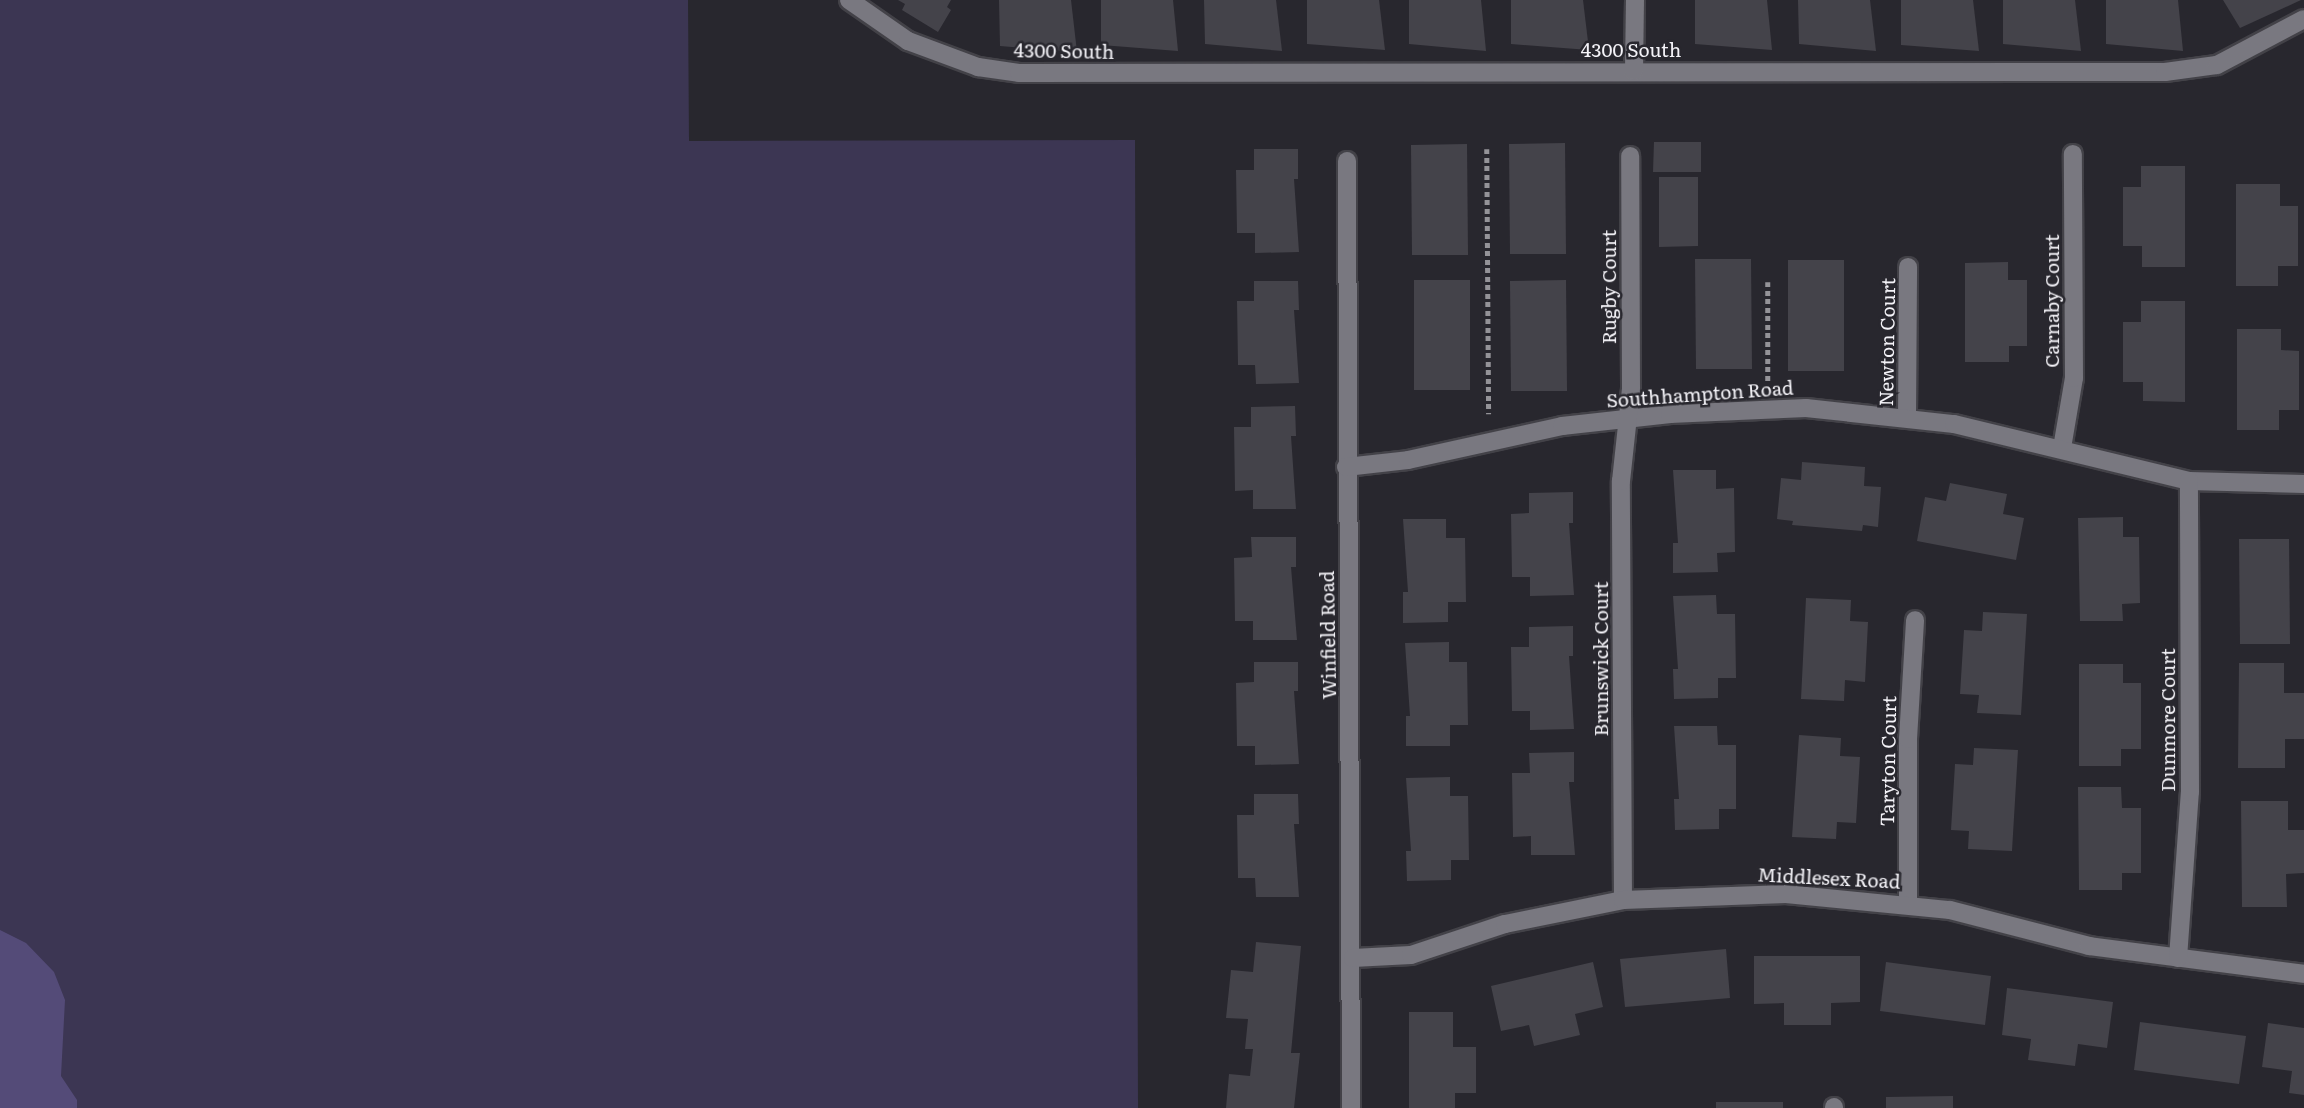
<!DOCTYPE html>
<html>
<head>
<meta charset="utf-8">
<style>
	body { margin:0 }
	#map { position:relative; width:2304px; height:1108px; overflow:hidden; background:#28272e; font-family:Literata,serif }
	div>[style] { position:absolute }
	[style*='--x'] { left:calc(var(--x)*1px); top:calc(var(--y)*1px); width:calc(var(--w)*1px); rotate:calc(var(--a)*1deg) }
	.green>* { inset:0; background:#3c3653 }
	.water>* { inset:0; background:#544b78 }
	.building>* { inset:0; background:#44434a }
	.path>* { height:4.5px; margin-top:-2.25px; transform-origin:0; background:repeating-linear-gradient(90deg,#949398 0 5px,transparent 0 8.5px) }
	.roads { filter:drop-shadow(2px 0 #434248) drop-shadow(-2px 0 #434248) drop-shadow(0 2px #434248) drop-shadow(0 -2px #434248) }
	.minor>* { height:18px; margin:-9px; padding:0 9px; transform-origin:9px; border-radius:9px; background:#797880 }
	span { translate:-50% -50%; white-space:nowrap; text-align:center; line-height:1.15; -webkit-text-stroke:5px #28272e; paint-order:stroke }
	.street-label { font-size:19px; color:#f4f3f8 }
</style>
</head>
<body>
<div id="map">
	<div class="green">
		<i style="clip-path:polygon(0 0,688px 0,689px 141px,1135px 140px,1138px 1108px,0 1108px)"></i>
	</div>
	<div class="water">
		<i style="clip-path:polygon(0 930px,26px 943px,54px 972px,65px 1000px,61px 1076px,77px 1100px,77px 1108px,0 1108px)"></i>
	</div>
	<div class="building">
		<i style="clip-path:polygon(898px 0,951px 0,947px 7px,951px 10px,938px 32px,902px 10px,905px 4px)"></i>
		<i style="clip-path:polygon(999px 0,1071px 0,1077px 52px,1000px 46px)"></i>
		<i style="clip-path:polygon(1101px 0,1173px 0,1178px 51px,1101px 45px)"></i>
		<i style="clip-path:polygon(1204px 0,1276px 0,1282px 51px,1205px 44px)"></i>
		<i style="clip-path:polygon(1307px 0,1379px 0,1385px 50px,1307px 44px)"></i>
		<i style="clip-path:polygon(1409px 0,1481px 0,1486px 51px,1409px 44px)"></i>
		<i style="clip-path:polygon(1511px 0,1583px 0,1589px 50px,1511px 44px)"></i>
		<i style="clip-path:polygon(1695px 0,1767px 0,1772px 50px,1695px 44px)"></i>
		<i style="clip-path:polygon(1798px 0,1870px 0,1876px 51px,1799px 44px)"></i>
		<i style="clip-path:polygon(1901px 0,1973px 0,1979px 51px,1901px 45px)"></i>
		<i style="clip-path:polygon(2003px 0,2075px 0,2081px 51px,2003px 44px)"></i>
		<i style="clip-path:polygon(2106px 0,2178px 0,2183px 51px,2106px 44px)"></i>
		<i style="clip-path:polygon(2223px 0,2301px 0,2240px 28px)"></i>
		<i style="clip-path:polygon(1654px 142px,1701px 142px,1701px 172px,1653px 172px)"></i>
		<i style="clip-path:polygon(1565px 143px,1566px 254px,1510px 254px,1509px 144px)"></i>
		<i style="clip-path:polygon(1467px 144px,1468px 255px,1412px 255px,1411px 145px)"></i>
		<i style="clip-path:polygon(1254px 149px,1298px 149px,1298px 179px,1294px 179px,1299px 252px,1255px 253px,1255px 233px,1237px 233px,1236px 170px,1254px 170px)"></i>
		<i style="clip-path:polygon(2141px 166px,2185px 166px,2185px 267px,2142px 267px,2142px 246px,2123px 246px,2123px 187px,2141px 187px)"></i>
		<i style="clip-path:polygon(1659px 177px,1698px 177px,1698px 246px,1659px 247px)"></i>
		<i style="clip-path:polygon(2236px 184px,2280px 184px,2280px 206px,2298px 206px,2298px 266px,2278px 266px,2278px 286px,2236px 286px)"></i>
		<i style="clip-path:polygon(1695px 259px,1751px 259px,1752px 369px,1696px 369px)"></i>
		<i style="clip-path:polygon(1788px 260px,1844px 260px,1844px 371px,1788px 371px)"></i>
		<i style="clip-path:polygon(2008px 262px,2008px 280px,2027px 280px,2027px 346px,2009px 346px,2009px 362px,1965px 362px,1965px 263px)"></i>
		<i style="clip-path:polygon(1414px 280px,1470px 280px,1470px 390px,1414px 390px)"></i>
		<i style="clip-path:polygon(1566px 280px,1567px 391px,1511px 391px,1510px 281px)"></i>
		<i style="clip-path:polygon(1254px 281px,1298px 281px,1299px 310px,1294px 310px,1299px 383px,1256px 384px,1255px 365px,1238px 365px,1237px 301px,1254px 301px)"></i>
		<i style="clip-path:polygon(2141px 301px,2185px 301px,2185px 402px,2143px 401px,2143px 382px,2123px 382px,2123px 322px,2141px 322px)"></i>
		<i style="clip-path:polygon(2237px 329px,2281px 329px,2281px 350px,2299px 351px,2299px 410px,2279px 410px,2279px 430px,2237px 430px)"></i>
		<i style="clip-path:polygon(1295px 406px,1296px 436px,1291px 436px,1296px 509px,1253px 509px,1253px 490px,1235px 491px,1234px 427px,1251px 427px,1251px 407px)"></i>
		<i style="clip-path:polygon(1802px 462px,1865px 467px,1864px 486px,1881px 487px,1878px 527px,1863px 525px,1862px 531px,1792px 525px,1793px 521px,1777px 519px,1781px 478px,1801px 480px)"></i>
		<i style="clip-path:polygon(1673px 470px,1716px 470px,1716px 489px,1734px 488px,1735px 552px,1717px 553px,1718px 572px,1673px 573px,1673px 543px,1678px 543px)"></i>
		<i style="clip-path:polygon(1950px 483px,2007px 494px,2003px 514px,2024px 518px,2016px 560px,1917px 541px,1925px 497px,1946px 501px)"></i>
		<i style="clip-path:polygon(1573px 492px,1573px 523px,1569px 523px,1574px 595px,1530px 596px,1530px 577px,1512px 577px,1511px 514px,1529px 513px,1529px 493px)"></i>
		<i style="clip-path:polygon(2123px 517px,2123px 537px,2139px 537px,2140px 603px,2122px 604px,2123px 621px,2080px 621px,2078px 518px)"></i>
		<i style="clip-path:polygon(1403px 519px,1446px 519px,1446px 538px,1465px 538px,1466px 602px,1448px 602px,1448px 622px,1403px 623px,1403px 592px,1408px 592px)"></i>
		<i style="clip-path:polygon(1251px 537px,1296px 537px,1296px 567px,1291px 567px,1297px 640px,1253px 640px,1253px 621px,1235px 621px,1234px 558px,1252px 557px)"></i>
		<i style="clip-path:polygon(2239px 539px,2289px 539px,2290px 644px,2240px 644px)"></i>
		<i style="clip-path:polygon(1716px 595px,1717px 614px,1735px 614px,1736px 678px,1718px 678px,1718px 698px,1674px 699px,1673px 669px,1678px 669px,1673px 596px)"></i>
		<i style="clip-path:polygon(1806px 598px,1851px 600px,1850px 621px,1868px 622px,1865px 682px,1845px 680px,1844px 701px,1801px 699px)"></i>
		<i style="clip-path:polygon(1983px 612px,2027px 614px,2021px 715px,1977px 713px,1979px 695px,1960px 694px,1964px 630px,1982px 631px)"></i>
		<i style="clip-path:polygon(1573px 626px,1573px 656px,1569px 656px,1574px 729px,1530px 730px,1530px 711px,1512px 711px,1511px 647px,1529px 647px,1529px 627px)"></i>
		<i style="clip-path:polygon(1449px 642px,1449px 662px,1467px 662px,1468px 725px,1450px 725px,1450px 746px,1406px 746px,1406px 716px,1410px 716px,1405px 643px)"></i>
		<i style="clip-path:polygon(1254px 662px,1298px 662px,1298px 691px,1294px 691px,1299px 764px,1255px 765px,1255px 746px,1237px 746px,1236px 683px,1254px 682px)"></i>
		<i style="clip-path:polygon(2239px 663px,2284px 663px,2284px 693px,2304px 693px,2304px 739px,2285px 739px,2285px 768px,2238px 768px)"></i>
		<i style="clip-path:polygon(2079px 664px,2123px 664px,2123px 683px,2141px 683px,2141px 749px,2121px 749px,2121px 766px,2079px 766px)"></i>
		<i style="clip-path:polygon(1674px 726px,1717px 726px,1718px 745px,1736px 745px,1736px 809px,1719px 809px,1719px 829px,1675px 830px,1674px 799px,1679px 799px)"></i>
		<i style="clip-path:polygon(1799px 735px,1841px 738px,1840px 756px,1860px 757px,1856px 823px,1837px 822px,1836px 839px,1792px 837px)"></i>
		<i style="clip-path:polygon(1974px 748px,2018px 750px,2012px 851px,1968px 849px,1969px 831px,1951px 830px,1955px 764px,1973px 765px)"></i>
		<i style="clip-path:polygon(1574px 752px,1574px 782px,1569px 782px,1575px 855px,1531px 855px,1531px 836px,1513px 837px,1512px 773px,1530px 773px,1529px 753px)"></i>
		<i style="clip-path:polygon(1450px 777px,1450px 796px,1468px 796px,1469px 860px,1451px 860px,1451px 880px,1407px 881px,1406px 851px,1411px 851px,1406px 778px)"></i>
		<i style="clip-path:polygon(2078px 787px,2121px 787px,2122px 808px,2141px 808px,2141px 873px,2122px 873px,2122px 890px,2079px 890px)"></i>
		<i style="clip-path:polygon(1254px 794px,1298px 794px,1299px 824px,1294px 824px,1299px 897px,1256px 897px,1255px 878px,1238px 878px,1237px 815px,1254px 815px)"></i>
		<i style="clip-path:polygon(2241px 801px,2288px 801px,2288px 830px,2304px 830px,2304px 873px,2286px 874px,2287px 907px,2242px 907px)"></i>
		<i style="clip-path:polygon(1256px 942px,1301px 946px,1291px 1053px,1300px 1053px,1294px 1108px,1226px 1108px,1229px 1074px,1250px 1076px,1253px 1049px,1245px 1049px,1248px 1019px,1226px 1018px,1231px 970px,1253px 972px)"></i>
		<i style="clip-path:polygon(1726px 949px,1730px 998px,1625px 1007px,1620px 959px)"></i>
		<i style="clip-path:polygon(1754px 956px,1860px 956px,1860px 1002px,1831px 1003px,1831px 1025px,1784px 1025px,1784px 1003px,1754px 1004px)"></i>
		<i style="clip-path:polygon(1593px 962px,1603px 1007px,1575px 1014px,1580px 1035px,1534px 1046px,1529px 1025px,1501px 1031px,1491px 986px)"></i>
		<i style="clip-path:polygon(1886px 962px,1991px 976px,1985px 1025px,1880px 1011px)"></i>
		<i style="clip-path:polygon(2007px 988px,2113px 1002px,2107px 1048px,2078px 1044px,2075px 1066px,2028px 1060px,2031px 1039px,2002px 1035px)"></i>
		<i style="clip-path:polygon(1409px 1012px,1453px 1012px,1453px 1047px,1476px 1047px,1476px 1093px,1455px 1093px,1455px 1108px,1409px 1108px)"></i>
		<i style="clip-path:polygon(2140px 1022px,2246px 1036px,2239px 1084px,2134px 1070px)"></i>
		<i style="clip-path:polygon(2268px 1023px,2304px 1028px,2304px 1095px,2289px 1093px,2292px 1071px,2262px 1067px)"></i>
		<i style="clip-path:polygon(1953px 1096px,1953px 1108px,1886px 1108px,1886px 1097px)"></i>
		<i style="clip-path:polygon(1716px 1102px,1783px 1102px,1783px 1108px,1716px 1108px)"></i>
	</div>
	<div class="path">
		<i style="--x:1487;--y:149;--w:265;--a:89.6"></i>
		<i style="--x:1768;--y:282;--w:101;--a:90"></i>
	</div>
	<div class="roads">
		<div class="minor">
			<i style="--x:849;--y:0;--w:72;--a:34.8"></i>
			<i style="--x:908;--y:41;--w:75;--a:20.4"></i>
			<i style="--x:978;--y:67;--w:41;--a:8.3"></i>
			<i style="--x:1019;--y:73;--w:1146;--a:-0.05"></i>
			<i style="--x:2165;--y:72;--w:52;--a:-7.7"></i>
			<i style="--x:2217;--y:65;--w:98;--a:-27.9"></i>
			<i style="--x:1634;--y:71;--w:71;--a:-89.2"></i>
			<i style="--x:1347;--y:161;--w:947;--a:89.76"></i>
			<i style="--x:1907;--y:417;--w:150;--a:-89.6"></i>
			<i style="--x:2062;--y:448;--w:71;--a:-80.3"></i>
			<i style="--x:2074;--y:378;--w:224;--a:-90.3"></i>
			<i style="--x:1346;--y:467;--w:62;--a:-6.4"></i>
			<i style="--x:1408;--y:460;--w:158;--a:-12.4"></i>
			<i style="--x:1562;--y:426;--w:109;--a:-6.3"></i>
			<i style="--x:1670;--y:414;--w:136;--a:-2.5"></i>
			<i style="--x:1806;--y:408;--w:149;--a:6.2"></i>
			<i style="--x:1954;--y:424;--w:242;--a:13.6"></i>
			<i style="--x:2189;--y:481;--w:115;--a:1.5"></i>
			<i style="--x:1623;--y:900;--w:419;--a:-90.3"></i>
			<i style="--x:1621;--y:481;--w:93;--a:-83.8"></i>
			<i style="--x:1631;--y:389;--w:233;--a:-90.2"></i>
			<i style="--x:1908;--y:903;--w:164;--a:-90"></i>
			<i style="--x:1908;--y:739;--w:119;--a:-86.6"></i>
			<i style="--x:1353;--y:958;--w:58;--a:-3"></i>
			<i style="--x:1411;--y:955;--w:99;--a:-18.3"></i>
			<i style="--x:1505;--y:924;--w:120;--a:-11.5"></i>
			<i style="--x:1623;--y:900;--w:163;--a:-2.1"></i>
			<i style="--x:1786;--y:894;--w:165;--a:5.6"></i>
			<i style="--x:1950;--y:910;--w:144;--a:14.5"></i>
			<i style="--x:2089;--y:946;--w:217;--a:7.4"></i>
			<i style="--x:2178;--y:958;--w:166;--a:-85.9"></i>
			<i style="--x:2190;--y:792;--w:311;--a:-90.2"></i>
			<i style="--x:1834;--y:1107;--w:1;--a:90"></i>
		</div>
	</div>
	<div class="street-label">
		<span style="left:1631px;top:50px">4300 South</span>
		<span style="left:1064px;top:51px;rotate:1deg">4300 South</span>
		<span style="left:1609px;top:287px;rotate:-90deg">Rugby Court</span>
		<span style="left:2052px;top:301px;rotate:-90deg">Carnaby Court</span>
		<span style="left:1887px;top:342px;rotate:-89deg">Newton Court</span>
		<span style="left:1700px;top:394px;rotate:-4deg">Southhampton Road</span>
		<span style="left:1328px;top:635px;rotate:-91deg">Winfield Road</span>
		<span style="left:1601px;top:659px;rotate:-90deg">Brunswick Court</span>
		<span style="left:2168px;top:720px;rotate:-90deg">Dunmore Court</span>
		<span style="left:1888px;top:761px;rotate:-89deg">Taryton Court</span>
		<span style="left:1829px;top:878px;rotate:3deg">Middlesex Road</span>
	</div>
</div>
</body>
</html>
